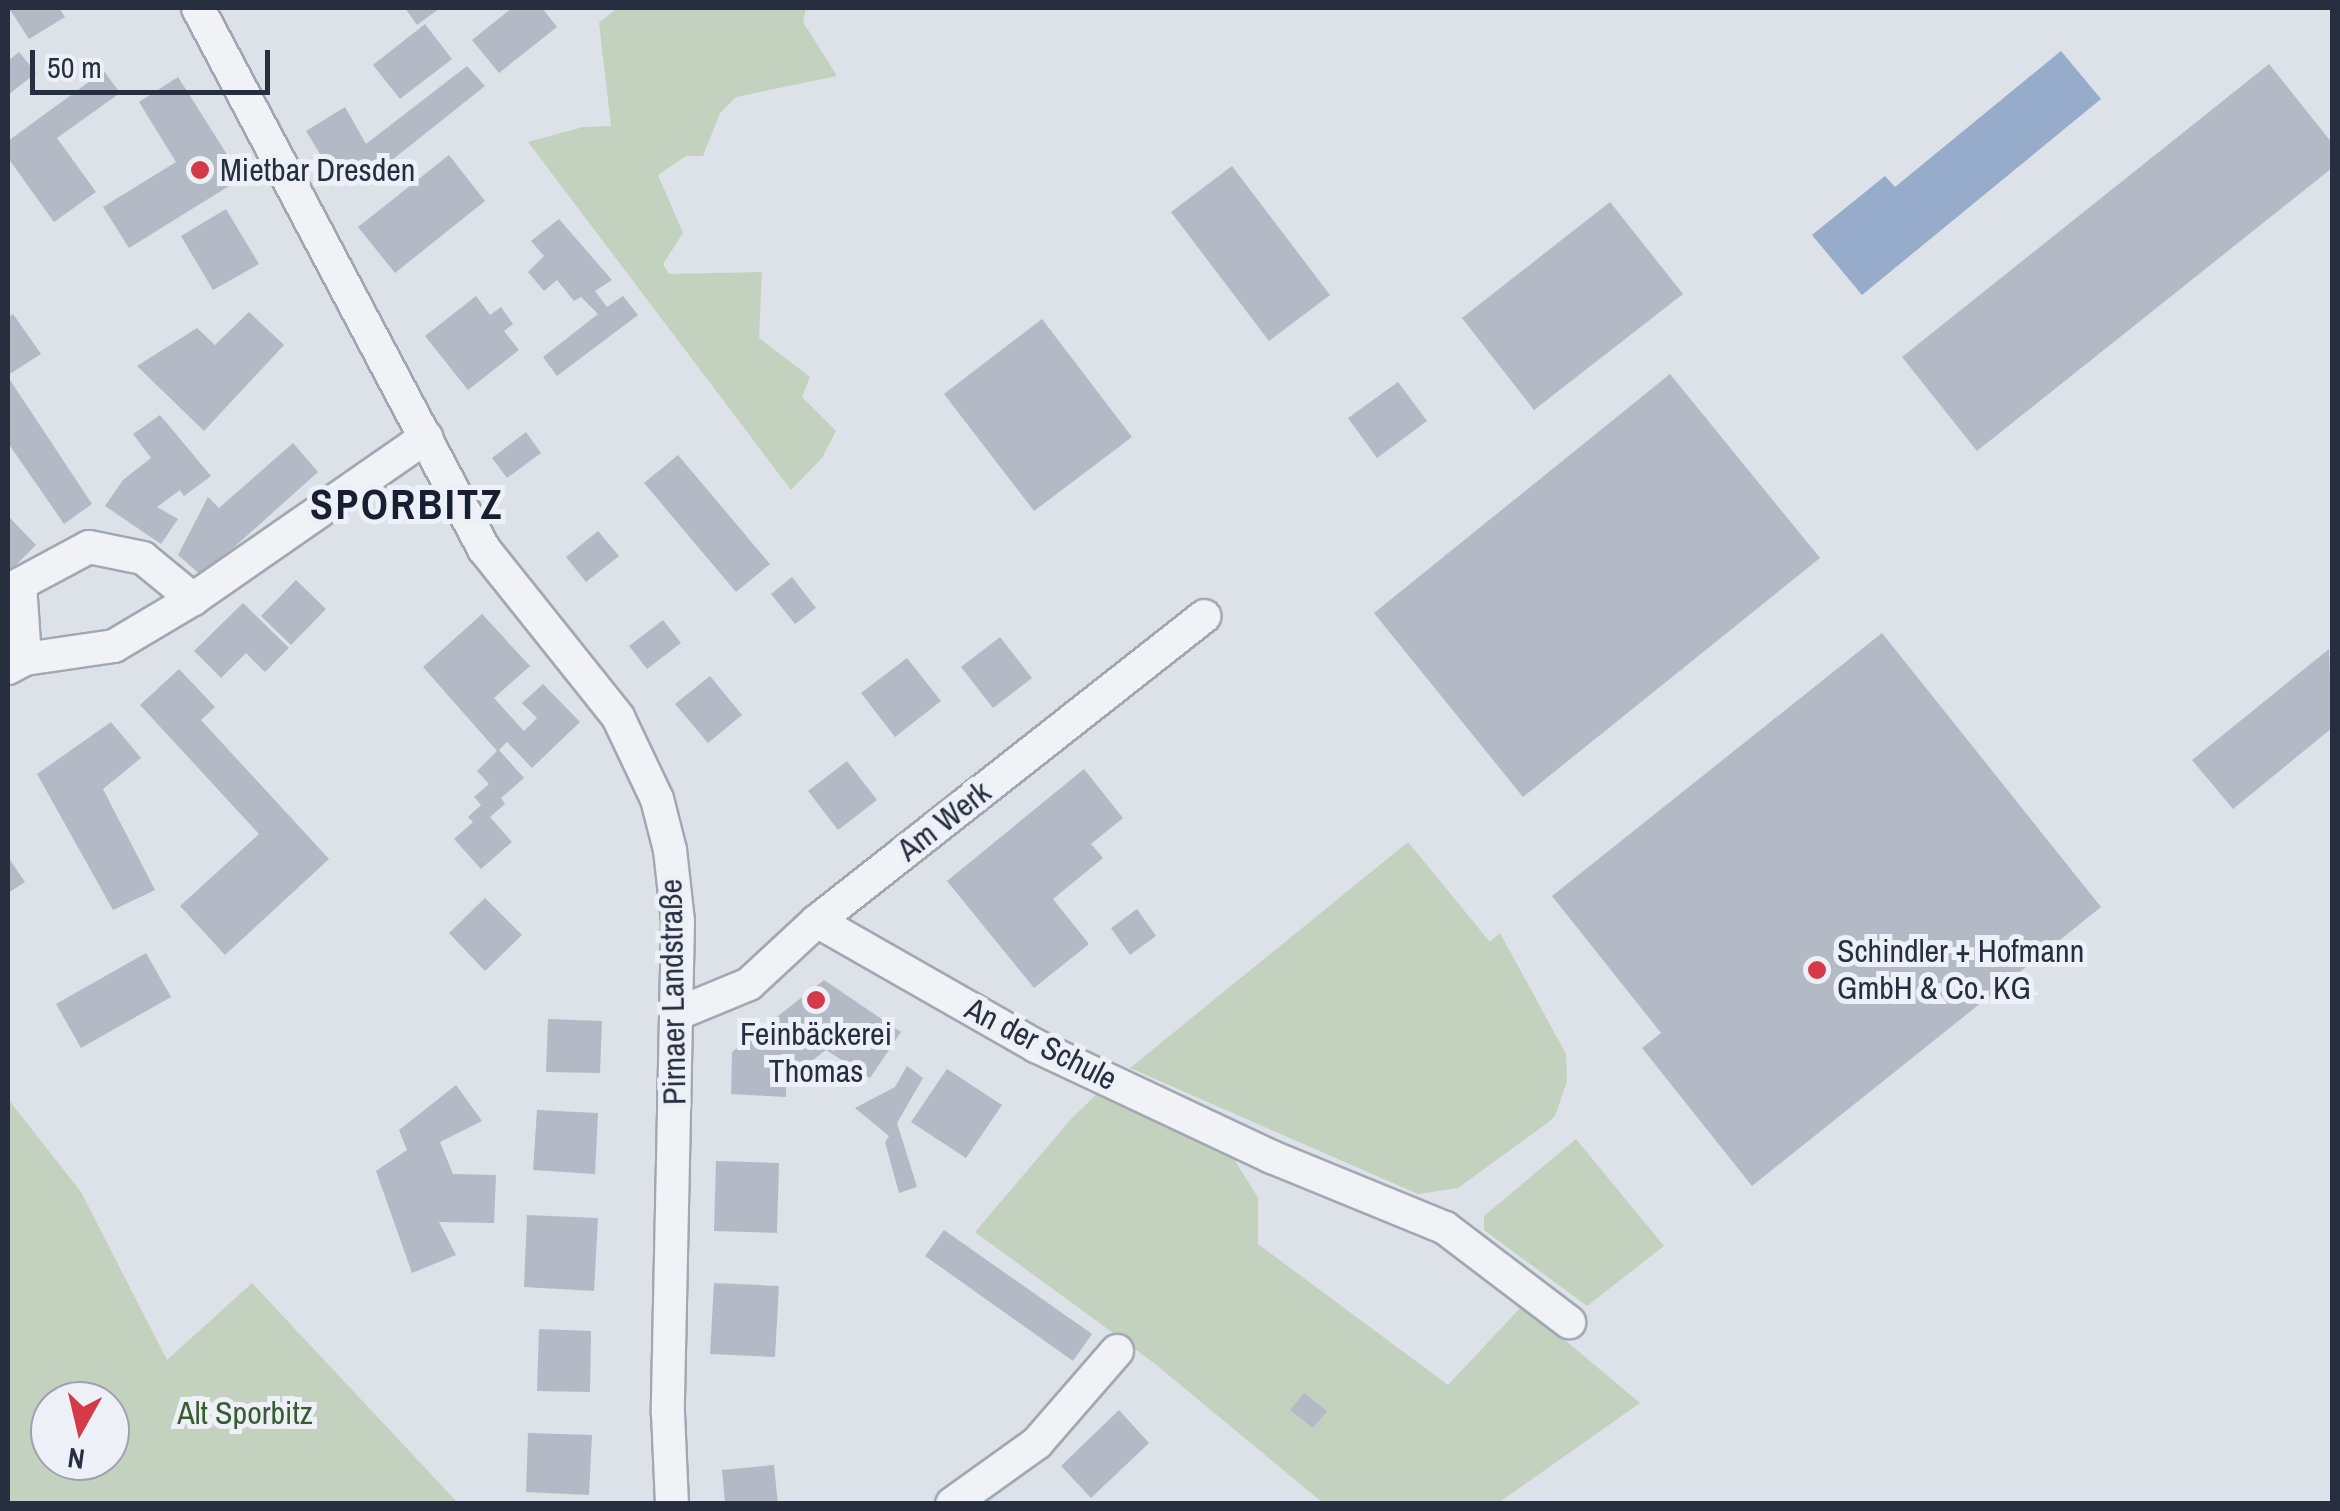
<!DOCTYPE html>
<html>
<head>
<meta charset="utf-8">
<style>
	body { margin:0 }
	#map { position:relative; width:2340px; height:1511px; overflow:hidden; background:#dde1e8; font-family:"Archivo Narrow",sans-serif }
	div>[style] { position:absolute }
	[style*='--x'] { left:calc(var(--x)*1px); top:calc(var(--y)*1px); width:calc(var(--w)*1px); rotate:calc(var(--a)*1deg) }
	.green>* { inset:0; background:#c2d2be }
	.water>* { inset:0; background:#96acca }
	.building>* { inset:0; background:#b4bac5 }
	.roads { filter:drop-shadow(2px 0 #a2a8b2) drop-shadow(-2px 0 #a2a8b2) drop-shadow(0 2px #a2a8b2) drop-shadow(0 -2px #a2a8b2) }
	.minor>* { height:32px; margin:-16px; padding:0 16px; transform-origin:16px; border-radius:16px; background:#f0f2f6 }
	.dots>* { width:28px; height:28px; translate:-50% -50%; box-sizing:border-box; border:5px solid #edf0f6; border-radius:50% }
	span { translate:-50% -50%; white-space:nowrap; text-align:center; line-height:1.15; -webkit-text-stroke:10px #edf0f6; paint-order:stroke }
	.poi-label { font-size:32px; color:#262e40 }
	.left { translate:0 -50%; text-align:left }
	.street-label { font-size:32px; color:#262e40 }
	.park-label { font-size:32px; color:#385c32 }
	.district-label { font-size:42px; color:#181f30; font-weight:700; letter-spacing:2.5px }
	.frame { position:absolute; inset:0; border:10px solid #262e40; pointer-events:none }
	.north { position:absolute; left:30px; top:1381px; width:100px; height:100px; box-sizing:border-box; background:#edf0f6; border:2px solid #9da2ad; border-radius:50%; rotate:188deg; font-size:28px; font-weight:700; line-height:40px; text-align:center; color:#262e40 }
	.north::after { content:''; display:block; margin:auto; width:35px; height:45px; background:#d53a48; clip-path:polygon(50% 0,100% 100%,50% 72%,0 100%) }
	.scale { position:absolute; left:30px; top:50px; width:240px; height:45px; box-sizing:border-box; border:5px solid #262e40; border-top:0; padding-left:12px; font-size:30px; line-height:35px; white-space:nowrap; color:#262e40; -webkit-text-stroke:8px #edf0f6; paint-order:stroke }
</style>
</head>
<body>
<div id="map">
	<div class="green">
		<i style="clip-path:polygon(617px 8px,806px 8px,803px 22px,837px 76px,736px 97px,720px 113px,703px 156px,686px 156px,658px 175px,683px 233px,663px 264px,669px 274px,762px 272px,759px 338px,810px 377px,802px 397px,836px 431px,822px 458px,791px 490px,528px 142px,583px 127px,611px 126px,599px 23px)"></i>
		<i style="clip-path:polygon(1408px 842px,1490px 942px,1500px 933px,1566px 1054px,1567px 1081px,1555px 1116px,1546px 1124px,1458px 1188px,1418px 1194px,1130px 1068px)"></i>
		<i style="clip-path:polygon(1100px 1091px,1226px 1146px,1258px 1198px,1258px 1244px,1448px 1385px,1523px 1305px,1640px 1403px,1498px 1503px,1323px 1503px,1154px 1363px,975px 1232px,1071px 1119px)"></i>
		<i style="clip-path:polygon(evenodd,8px 1099px,81px 1192px,167px 1360px,252px 1283px,458px 1503px,8px 1503px,8px 1099px,50px 1401px,110px 1401px,110px 1461px,50px 1461px,50px 1401px)"></i>
		<i style="clip-path:polygon(1576px 1139px,1664px 1246px,1587px 1306px,1484px 1230px,1484px 1216px)"></i>
	</div>
	<div class="water">
		<i style="clip-path:polygon(2061px 51px,2101px 99px,1862px 295px,1812px 235px,1885px 176px,1895px 187px)"></i>
	</div>
	<div class="building">
		<i style="clip-path:polygon(9px 8px,59px 8px,65px 17px,29px 39px)"></i>
		<i style="clip-path:polygon(405px 8px,440px 8px,417px 25px)"></i>
		<i style="clip-path:polygon(512px 8px,542px 8px,557px 27px,499px 73px,472px 40px)"></i>
		<i style="clip-path:polygon(425px 24px,452px 59px,400px 99px,373px 65px)"></i>
		<i style="clip-path:polygon(19px 52px,36px 73px,8px 95px,8px 61px)"></i>
		<i style="clip-path:polygon(2269px 64px,2332px 143px,2332px 168px,1977px 451px,1902px 357px)"></i>
		<i style="clip-path:polygon(467px 66px,485px 86px,382px 168px,338px 184px,306px 131px,345px 107px,366px 144px)"></i>
		<i style="clip-path:polygon(104px 71px,120px 93px,57px 138px,96px 192px,54px 222px,8px 158px,8px 141px)"></i>
		<i style="clip-path:polygon(178px 77px,242px 178px,129px 248px,103px 207px,176px 162px,139px 102px)"></i>
		<i style="clip-path:polygon(449px 155px,485px 201px,395px 273px,358px 227px)"></i>
		<i style="clip-path:polygon(1232px 166px,1330px 295px,1269px 341px,1171px 212px)"></i>
		<i style="clip-path:polygon(1610px 202px,1683px 294px,1534px 410px,1462px 318px)"></i>
		<i style="clip-path:polygon(226px 209px,259px 264px,213px 290px,181px 236px)"></i>
		<i style="clip-path:polygon(559px 219px,612px 280px,595px 291px,607px 307px,623px 296px,638px 315px,557px 376px,543px 357px,598px 314px,581px 297px,574px 301px,557px 280px,544px 291px,528px 272px,544px 256px,531px 241px)"></i>
		<i style="clip-path:polygon(476px 296px,490px 315px,501px 307px,513px 324px,504px 331px,519px 350px,468px 390px,425px 336px)"></i>
		<i style="clip-path:polygon(249px 312px,284px 345px,204px 431px,137px 366px,197px 328px,215px 345px)"></i>
		<i style="clip-path:polygon(13px 314px,41px 354px,8px 375px,8px 318px)"></i>
		<i style="clip-path:polygon(1042px 319px,1132px 437px,1034px 511px,944px 394px)"></i>
		<i style="clip-path:polygon(1670px 374px,1820px 558px,1523px 797px,1374px 613px)"></i>
		<i style="clip-path:polygon(8px 377px,92px 504px,64px 524px,8px 443px)"></i>
		<i style="clip-path:polygon(1398px 382px,1427px 421px,1377px 458px,1348px 418px)"></i>
		<i style="clip-path:polygon(160px 415px,211px 476px,184px 496px,180px 490px,157px 507px,178px 519px,161px 544px,105px 506px,123px 480px,151px 458px,133px 434px)"></i>
		<i style="clip-path:polygon(526px 432px,541px 453px,507px 478px,492px 458px)"></i>
		<i style="clip-path:polygon(293px 443px,318px 472px,202px 576px,178px 555px,208px 497px,219px 508px)"></i>
		<i style="clip-path:polygon(678px 455px,770px 564px,736px 592px,644px 483px)"></i>
		<i style="clip-path:polygon(8px 516px,36px 545px,8px 573px)"></i>
		<i style="clip-path:polygon(598px 531px,619px 556px,586px 582px,566px 557px)"></i>
		<i style="clip-path:polygon(792px 577px,816px 608px,795px 624px,771px 594px)"></i>
		<i style="clip-path:polygon(296px 580px,326px 609px,291px 645px,261px 616px)"></i>
		<i style="clip-path:polygon(243px 603px,289px 648px,265px 672px,246px 653px,221px 678px,194px 651px)"></i>
		<i style="clip-path:polygon(482px 614px,530px 666px,494px 698px,503px 708px,524px 731px,537px 718px,522px 703px,543px 684px,580px 722px,532px 768px,507px 742px,499px 750px,524px 778px,501px 798px,505px 804px,490px 817px,512px 842px,481px 869px,454px 839px,473px 822px,468px 817px,481px 805px,474px 797px,489px 784px,477px 771px,497px 751px,423px 667px)"></i>
		<i style="clip-path:polygon(663px 620px,681px 643px,647px 669px,629px 646px)"></i>
		<i style="clip-path:polygon(1882px 633px,2101px 907px,1752px 1186px,1642px 1048px,1661px 1033px,1552px 896px)"></i>
		<i style="clip-path:polygon(1000px 637px,1032px 678px,993px 708px,961px 667px)"></i>
		<i style="clip-path:polygon(2329px 649px,2332px 728px,2233px 809px,2192px 760px)"></i>
		<i style="clip-path:polygon(907px 658px,941px 701px,895px 737px,861px 693px)"></i>
		<i style="clip-path:polygon(179px 669px,215px 707px,201px 720px,329px 859px,225px 955px,180px 906px,259px 834px,140px 705px)"></i>
		<i style="clip-path:polygon(710px 676px,742px 715px,708px 743px,675px 704px)"></i>
		<i style="clip-path:polygon(111px 722px,141px 758px,103px 789px,155px 890px,113px 910px,37px 774px)"></i>
		<i style="clip-path:polygon(847px 761px,877px 800px,838px 830px,808px 791px)"></i>
		<i style="clip-path:polygon(1084px 769px,1123px 818px,1091px 844px,1103px 858px,1053px 899px,1089px 944px,1034px 988px,947px 881px)"></i>
		<i style="clip-path:polygon(8px 857px,25px 882px,8px 893px)"></i>
		<i style="clip-path:polygon(485px 898px,522px 935px,485px 971px,449px 933px)"></i>
		<i style="clip-path:polygon(1137px 909px,1156px 936px,1130px 955px,1111px 928px)"></i>
		<i style="clip-path:polygon(146px 953px,171px 997px,81px 1048px,56px 1004px)"></i>
		<i style="clip-path:polygon(824px 980px,901px 1032px,870px 1078px,826px 1050px,786px 1081px,786px 1097px,731px 1094px,732px 1052px)"></i>
		<i style="clip-path:polygon(548px 1019px,602px 1021px,600px 1073px,546px 1072px)"></i>
		<i style="clip-path:polygon(907px 1066px,923px 1078px,897px 1123px,917px 1187px,899px 1193px,885px 1142px,889px 1136px,855px 1108px,895px 1087px)"></i>
		<i style="clip-path:polygon(947px 1069px,1002px 1105px,966px 1158px,911px 1122px)"></i>
		<i style="clip-path:polygon(456px 1085px,482px 1121px,440px 1142px,453px 1174px,496px 1175px,494px 1223px,439px 1222px,456px 1255px,412px 1273px,376px 1171px,407px 1150px,399px 1130px)"></i>
		<i style="clip-path:polygon(537px 1110px,598px 1113px,595px 1174px,533px 1170px)"></i>
		<i style="clip-path:polygon(716px 1161px,779px 1163px,777px 1233px,714px 1231px)"></i>
		<i style="clip-path:polygon(527px 1215px,598px 1218px,594px 1291px,524px 1287px)"></i>
		<i style="clip-path:polygon(944px 1230px,1092px 1334px,1073px 1361px,925px 1256px)"></i>
		<i style="clip-path:polygon(714px 1283px,779px 1286px,775px 1357px,710px 1354px)"></i>
		<i style="clip-path:polygon(539px 1329px,591px 1331px,590px 1392px,537px 1391px)"></i>
		<i style="clip-path:polygon(1304px 1393px,1327px 1411px,1313px 1428px,1290px 1410px)"></i>
		<i style="clip-path:polygon(1119px 1410px,1149px 1443px,1091px 1498px,1061px 1466px)"></i>
		<i style="clip-path:polygon(528px 1433px,592px 1435px,589px 1495px,526px 1492px)"></i>
		<i style="clip-path:polygon(774px 1465px,778px 1504px,725px 1504px,722px 1470px)"></i>
	</div>
	<div class="roads">
		<div class="minor">
			<i style="--x:198;--y:8;--w:612;--a:62.14"></i>
			<i style="--x:484;--y:549;--w:215;--a:51.4"></i>
			<i style="--x:618;--y:717;--w:91;--a:64.6"></i>
			<i style="--x:657;--y:799;--w:53;--a:75.7"></i>
			<i style="--x:670;--y:850;--w:71;--a:83.6"></i>
			<i style="--x:678;--y:921;--w:492;--a:91.2"></i>
			<i style="--x:668;--y:1413;--w:91;--a:87.5"></i>
			<i style="--x:25;--y:659;--w:75;--a:-93.8"></i>
			<i style="--x:20;--y:584;--w:78;--a:-28.2"></i>
			<i style="--x:89;--y:547;--w:55;--a:11.5"></i>
			<i style="--x:143;--y:558;--w:65;--a:39.4"></i>
			<i style="--x:8;--y:668;--w:19;--a:-28"></i>
			<i style="--x:25;--y:659;--w:90;--a:-8.3"></i>
			<i style="--x:114;--y:646;--w:92;--a:-30.7"></i>
			<i style="--x:193;--y:599;--w:284;--a:-34.8"></i>
			<i style="--x:817;--y:921;--w:252;--a:29.7"></i>
			<i style="--x:1036;--y:1046;--w:261;--a:25.2"></i>
			<i style="--x:1272;--y:1157;--w:187;--a:22.3"></i>
			<i style="--x:1445;--y:1228;--w:156;--a:37.2"></i>
			<i style="--x:679;--y:1013;--w:76;--a:-22.5"></i>
			<i style="--x:749;--y:984;--w:93;--a:-42.8"></i>
			<i style="--x:817;--y:921;--w:493;--a:-38.2"></i>
			<i style="--x:952;--y:1504;--w:105;--a:-35.7"></i>
			<i style="--x:1037;--y:1443;--w:122;--a:-49"></i>
		</div>
	</div>
	<div class="dots">
		<i style="left:200px;top:170px;background:#d53a48"></i>
		<i style="left:1817px;top:970px;background:#d53a48"></i>
		<i style="left:816px;top:1000px;background:#d53a48"></i>
	</div>
	<div class="poi-label">
		<span class="left" style="left:220px;top:170px">Mietbar Dresden</span>
		<span class="left" style="left:1837px;top:970px">Schindler + Hofmann<br>GmbH &amp; Co. KG</span>
		<span style="left:816px;top:1053px">Feinbäckerei<br>Thomas</span>
	</div>
	<div class="street-label">
		<span style="left:944px;top:821px;rotate:-38deg">Am Werk</span>
		<span style="left:673px;top:992px;rotate:-91deg">Pirnaer Landstraße</span>
		<span style="left:1041px;top:1044px;rotate:27deg">An der Schule</span>
	</div>
	<div class="park-label">
		<span style="left:245px;top:1413px">Alt Sporbitz</span>
	</div>
	<div class="district-label">
		<span style="left:407px;top:504px">SPORBITZ</span>
	</div>
	<div class="frame"></div>
	<div class="north">N</div>
	<div class="scale">50 m</div>
</div>
</body>
</html>
